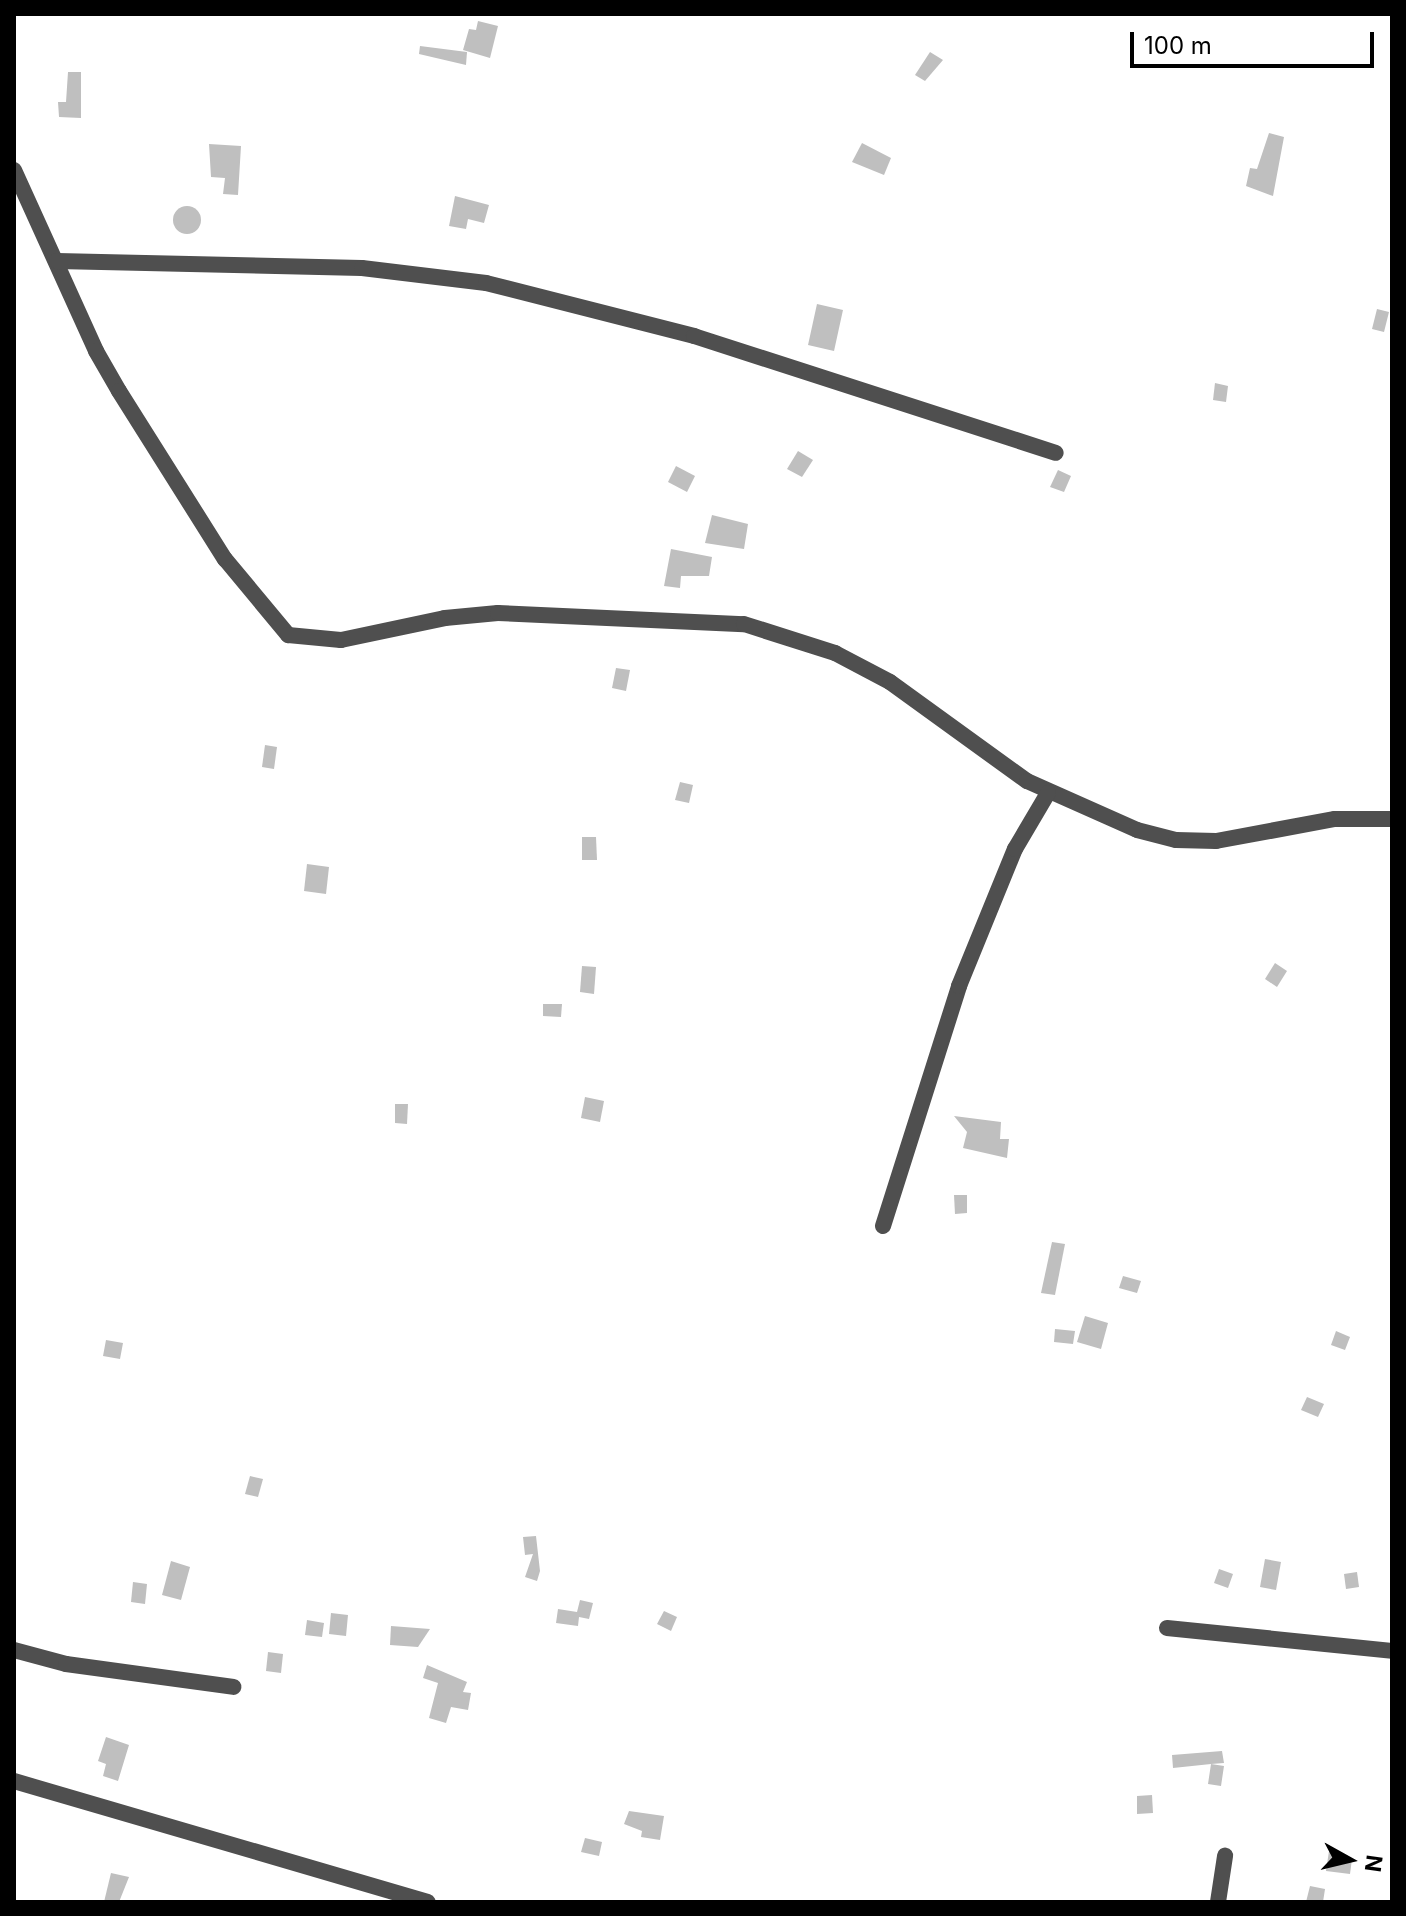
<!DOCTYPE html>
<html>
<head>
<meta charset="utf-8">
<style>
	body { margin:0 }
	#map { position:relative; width:1406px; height:1916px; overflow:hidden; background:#fff; font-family:Inter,sans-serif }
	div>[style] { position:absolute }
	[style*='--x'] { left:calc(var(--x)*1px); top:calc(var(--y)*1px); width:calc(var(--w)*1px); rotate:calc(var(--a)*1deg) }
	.building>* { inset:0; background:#bfbfbf }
	.round { border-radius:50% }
	.street>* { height:16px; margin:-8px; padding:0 8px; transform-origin:8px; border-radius:8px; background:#4f4f4f }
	span { translate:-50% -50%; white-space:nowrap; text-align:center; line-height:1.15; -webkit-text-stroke:7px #fff; paint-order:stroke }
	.frame { position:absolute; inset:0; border:16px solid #000; pointer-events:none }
	.north { position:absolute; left:1310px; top:1820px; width:80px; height:80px; -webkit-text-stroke:6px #fff; paint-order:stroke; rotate:98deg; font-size:22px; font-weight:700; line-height:32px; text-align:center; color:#000 }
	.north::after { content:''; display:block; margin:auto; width:28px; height:36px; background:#000; clip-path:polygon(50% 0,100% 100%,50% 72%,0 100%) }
	.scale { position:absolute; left:1130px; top:32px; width:244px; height:36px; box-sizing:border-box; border:4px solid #000; border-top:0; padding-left:10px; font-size:24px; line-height:28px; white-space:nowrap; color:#000; -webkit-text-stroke:6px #fff; paint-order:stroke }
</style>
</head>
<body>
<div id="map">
	<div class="building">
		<i style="clip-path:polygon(478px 21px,498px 26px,490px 58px,463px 50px,469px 29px,476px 30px)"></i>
		<i style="clip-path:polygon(420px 46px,467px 52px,466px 65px,419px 54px)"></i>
		<i style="clip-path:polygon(930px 52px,943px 60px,925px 81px,915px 75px)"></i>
		<i style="clip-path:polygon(68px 72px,81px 72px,81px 118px,59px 117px,58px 102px,66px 102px)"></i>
		<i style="clip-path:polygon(1269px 133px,1284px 137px,1273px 196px,1246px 186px,1250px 168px,1257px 169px)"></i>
		<i style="clip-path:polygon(862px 143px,891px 158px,884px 175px,852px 162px)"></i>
		<i style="clip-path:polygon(209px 144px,241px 146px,238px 195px,223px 194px,225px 178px,211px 177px)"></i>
		<i style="clip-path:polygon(455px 196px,489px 205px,484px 223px,468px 219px,466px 229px,449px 226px)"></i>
		<i class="round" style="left:173px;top:206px;width:28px;height:28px"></i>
		<i style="clip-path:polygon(817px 304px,843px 310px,834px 351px,808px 345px)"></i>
		<i style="clip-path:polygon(1377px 309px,1389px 312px,1384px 332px,1372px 329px)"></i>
		<i style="clip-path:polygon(1215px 383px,1228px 386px,1226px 402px,1213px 400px)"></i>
		<i style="clip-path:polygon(798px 451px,813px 460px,802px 477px,787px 469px)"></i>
		<i style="clip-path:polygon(676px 466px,695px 476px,687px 492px,668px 482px)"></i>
		<i style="clip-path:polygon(1058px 470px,1071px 476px,1064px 492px,1050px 487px)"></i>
		<i style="clip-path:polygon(712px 515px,748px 524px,744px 549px,705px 543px)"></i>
		<i style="clip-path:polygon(671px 549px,712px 557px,709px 576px,681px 576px,680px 588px,664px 586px)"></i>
		<i style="clip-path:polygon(616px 668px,630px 670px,626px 691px,612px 688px)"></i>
		<i style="clip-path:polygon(265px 745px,277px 747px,274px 769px,262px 767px)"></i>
		<i style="clip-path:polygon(680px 782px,693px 785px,689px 803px,675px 800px)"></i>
		<i style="clip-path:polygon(582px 837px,596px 837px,597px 860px,582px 860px)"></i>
		<i style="clip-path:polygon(307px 864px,329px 867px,326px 894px,304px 891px)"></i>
		<i style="clip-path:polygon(1275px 963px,1287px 971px,1277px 987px,1265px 979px)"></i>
		<i style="clip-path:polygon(582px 966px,596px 967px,594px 994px,580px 992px)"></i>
		<i style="clip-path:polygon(543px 1004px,562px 1004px,561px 1017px,543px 1016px)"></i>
		<i style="clip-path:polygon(585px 1097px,604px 1101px,600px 1122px,581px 1118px)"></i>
		<i style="clip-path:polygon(395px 1104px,408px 1104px,407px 1124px,395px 1123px)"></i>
		<i style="clip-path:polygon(954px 1116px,1001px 1122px,1000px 1139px,1009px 1139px,1007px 1158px,963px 1148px,967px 1132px)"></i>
		<i style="clip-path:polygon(954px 1195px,967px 1195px,967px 1213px,955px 1214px)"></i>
		<i style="clip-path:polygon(1052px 1242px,1065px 1244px,1055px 1295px,1041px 1293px)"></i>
		<i style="clip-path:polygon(1123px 1276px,1141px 1281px,1137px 1293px,1119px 1288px)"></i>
		<i style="clip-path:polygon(1085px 1316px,1108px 1323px,1101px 1349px,1077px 1342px)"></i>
		<i style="clip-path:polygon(1055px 1329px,1075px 1331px,1073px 1344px,1054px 1342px)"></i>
		<i style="clip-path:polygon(1336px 1331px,1350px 1337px,1345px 1350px,1331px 1345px)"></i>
		<i style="clip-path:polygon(106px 1340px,123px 1343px,120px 1359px,103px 1356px)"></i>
		<i style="clip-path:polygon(1307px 1397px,1324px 1404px,1318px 1417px,1301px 1410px)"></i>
		<i style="clip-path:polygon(250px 1476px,263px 1479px,258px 1497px,245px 1494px)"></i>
		<i style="clip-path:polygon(536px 1536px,540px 1571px,537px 1581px,525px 1577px,533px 1554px,525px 1555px,523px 1537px)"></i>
		<i style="clip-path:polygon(1265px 1559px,1281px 1562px,1276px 1590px,1260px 1587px)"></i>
		<i style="clip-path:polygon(171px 1561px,190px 1567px,181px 1600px,162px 1595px)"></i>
		<i style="clip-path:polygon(1219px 1569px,1233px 1574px,1228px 1588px,1214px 1583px)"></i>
		<i style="clip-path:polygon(1357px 1572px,1359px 1587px,1346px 1589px,1344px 1574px)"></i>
		<i style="clip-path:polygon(133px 1582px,147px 1584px,145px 1604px,131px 1602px)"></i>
		<i style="clip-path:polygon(580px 1600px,593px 1603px,589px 1619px,579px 1617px,578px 1626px,556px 1623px,558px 1609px,577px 1612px)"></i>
		<i style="clip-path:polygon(664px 1611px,677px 1617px,671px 1631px,657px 1624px)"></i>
		<i style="clip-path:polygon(331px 1613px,348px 1615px,346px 1636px,329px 1634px)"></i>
		<i style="clip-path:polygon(307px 1620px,324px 1623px,322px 1637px,305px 1635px)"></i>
		<i style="clip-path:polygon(391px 1626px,430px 1629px,418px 1647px,390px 1645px)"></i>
		<i style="clip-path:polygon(268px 1652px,283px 1654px,281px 1673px,266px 1671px)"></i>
		<i style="clip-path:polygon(427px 1665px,467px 1682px,463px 1692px,471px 1693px,468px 1710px,451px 1707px,446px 1723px,429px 1718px,438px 1683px,423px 1678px)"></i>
		<i style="clip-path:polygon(106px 1737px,129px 1745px,118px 1781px,103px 1776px,106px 1764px,98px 1761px)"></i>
		<i style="clip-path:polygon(1222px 1751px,1224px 1763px,1211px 1764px,1224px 1766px,1221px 1786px,1208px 1784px,1211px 1764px,1173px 1768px,1172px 1755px)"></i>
		<i style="clip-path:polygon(1152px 1795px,1153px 1813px,1137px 1814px,1137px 1796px)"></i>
		<i style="clip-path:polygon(629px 1811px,664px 1816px,660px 1840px,641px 1837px,642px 1831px,624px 1824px)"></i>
		<i style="clip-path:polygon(585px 1838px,602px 1842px,599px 1856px,581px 1852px)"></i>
		<i style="clip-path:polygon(1329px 1851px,1352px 1859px,1350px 1874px,1326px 1871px)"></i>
		<i style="clip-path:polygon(111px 1873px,129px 1877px,119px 1902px,104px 1902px)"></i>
		<i style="clip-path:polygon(1310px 1886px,1325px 1889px,1323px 1902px,1306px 1902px)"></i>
	</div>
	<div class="street">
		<i style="--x:14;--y:170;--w:199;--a:65.6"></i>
		<i style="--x:96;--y:351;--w:46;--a:60.1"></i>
		<i style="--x:119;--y:391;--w:199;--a:57.8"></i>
		<i style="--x:225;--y:559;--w:99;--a:50.3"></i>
		<i style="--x:288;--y:635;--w:53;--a:5.4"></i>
		<i style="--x:341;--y:640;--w:106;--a:-11.9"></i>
		<i style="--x:445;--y:618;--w:53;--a:-5.4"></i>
		<i style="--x:498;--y:613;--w:246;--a:2.6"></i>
		<i style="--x:744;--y:624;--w:96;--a:17.7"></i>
		<i style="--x:835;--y:653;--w:62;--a:27.8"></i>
		<i style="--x:890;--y:682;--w:169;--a:35.9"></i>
		<i style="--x:1027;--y:781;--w:120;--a:24"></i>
		<i style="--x:1137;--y:830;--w:40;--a:14.4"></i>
		<i style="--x:1176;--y:840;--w:40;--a:1.4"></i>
		<i style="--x:1216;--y:841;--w:121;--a:-10.5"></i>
		<i style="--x:1335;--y:819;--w:57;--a:0"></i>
		<i style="--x:57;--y:261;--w:305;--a:1.3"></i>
		<i style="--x:362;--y:268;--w:125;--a:6.9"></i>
		<i style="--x:486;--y:283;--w:215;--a:14.3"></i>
		<i style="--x:694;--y:336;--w:380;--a:17.9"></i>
		<i style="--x:883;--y:1226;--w:252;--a:-72.4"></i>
		<i style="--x:959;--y:986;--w:148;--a:-67.8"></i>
		<i style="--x:1015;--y:849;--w:65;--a:-59.5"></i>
		<i style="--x:1167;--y:1628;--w:226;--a:5.8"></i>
		<i style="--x:14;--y:1650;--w:54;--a:15.1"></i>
		<i style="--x:66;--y:1664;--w:169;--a:7.8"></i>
		<i style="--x:14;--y:1781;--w:431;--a:16.3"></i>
		<i style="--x:1218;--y:1902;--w:47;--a:-81.3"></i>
	</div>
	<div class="frame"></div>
	<div class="north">N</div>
	<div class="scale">100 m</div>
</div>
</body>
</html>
